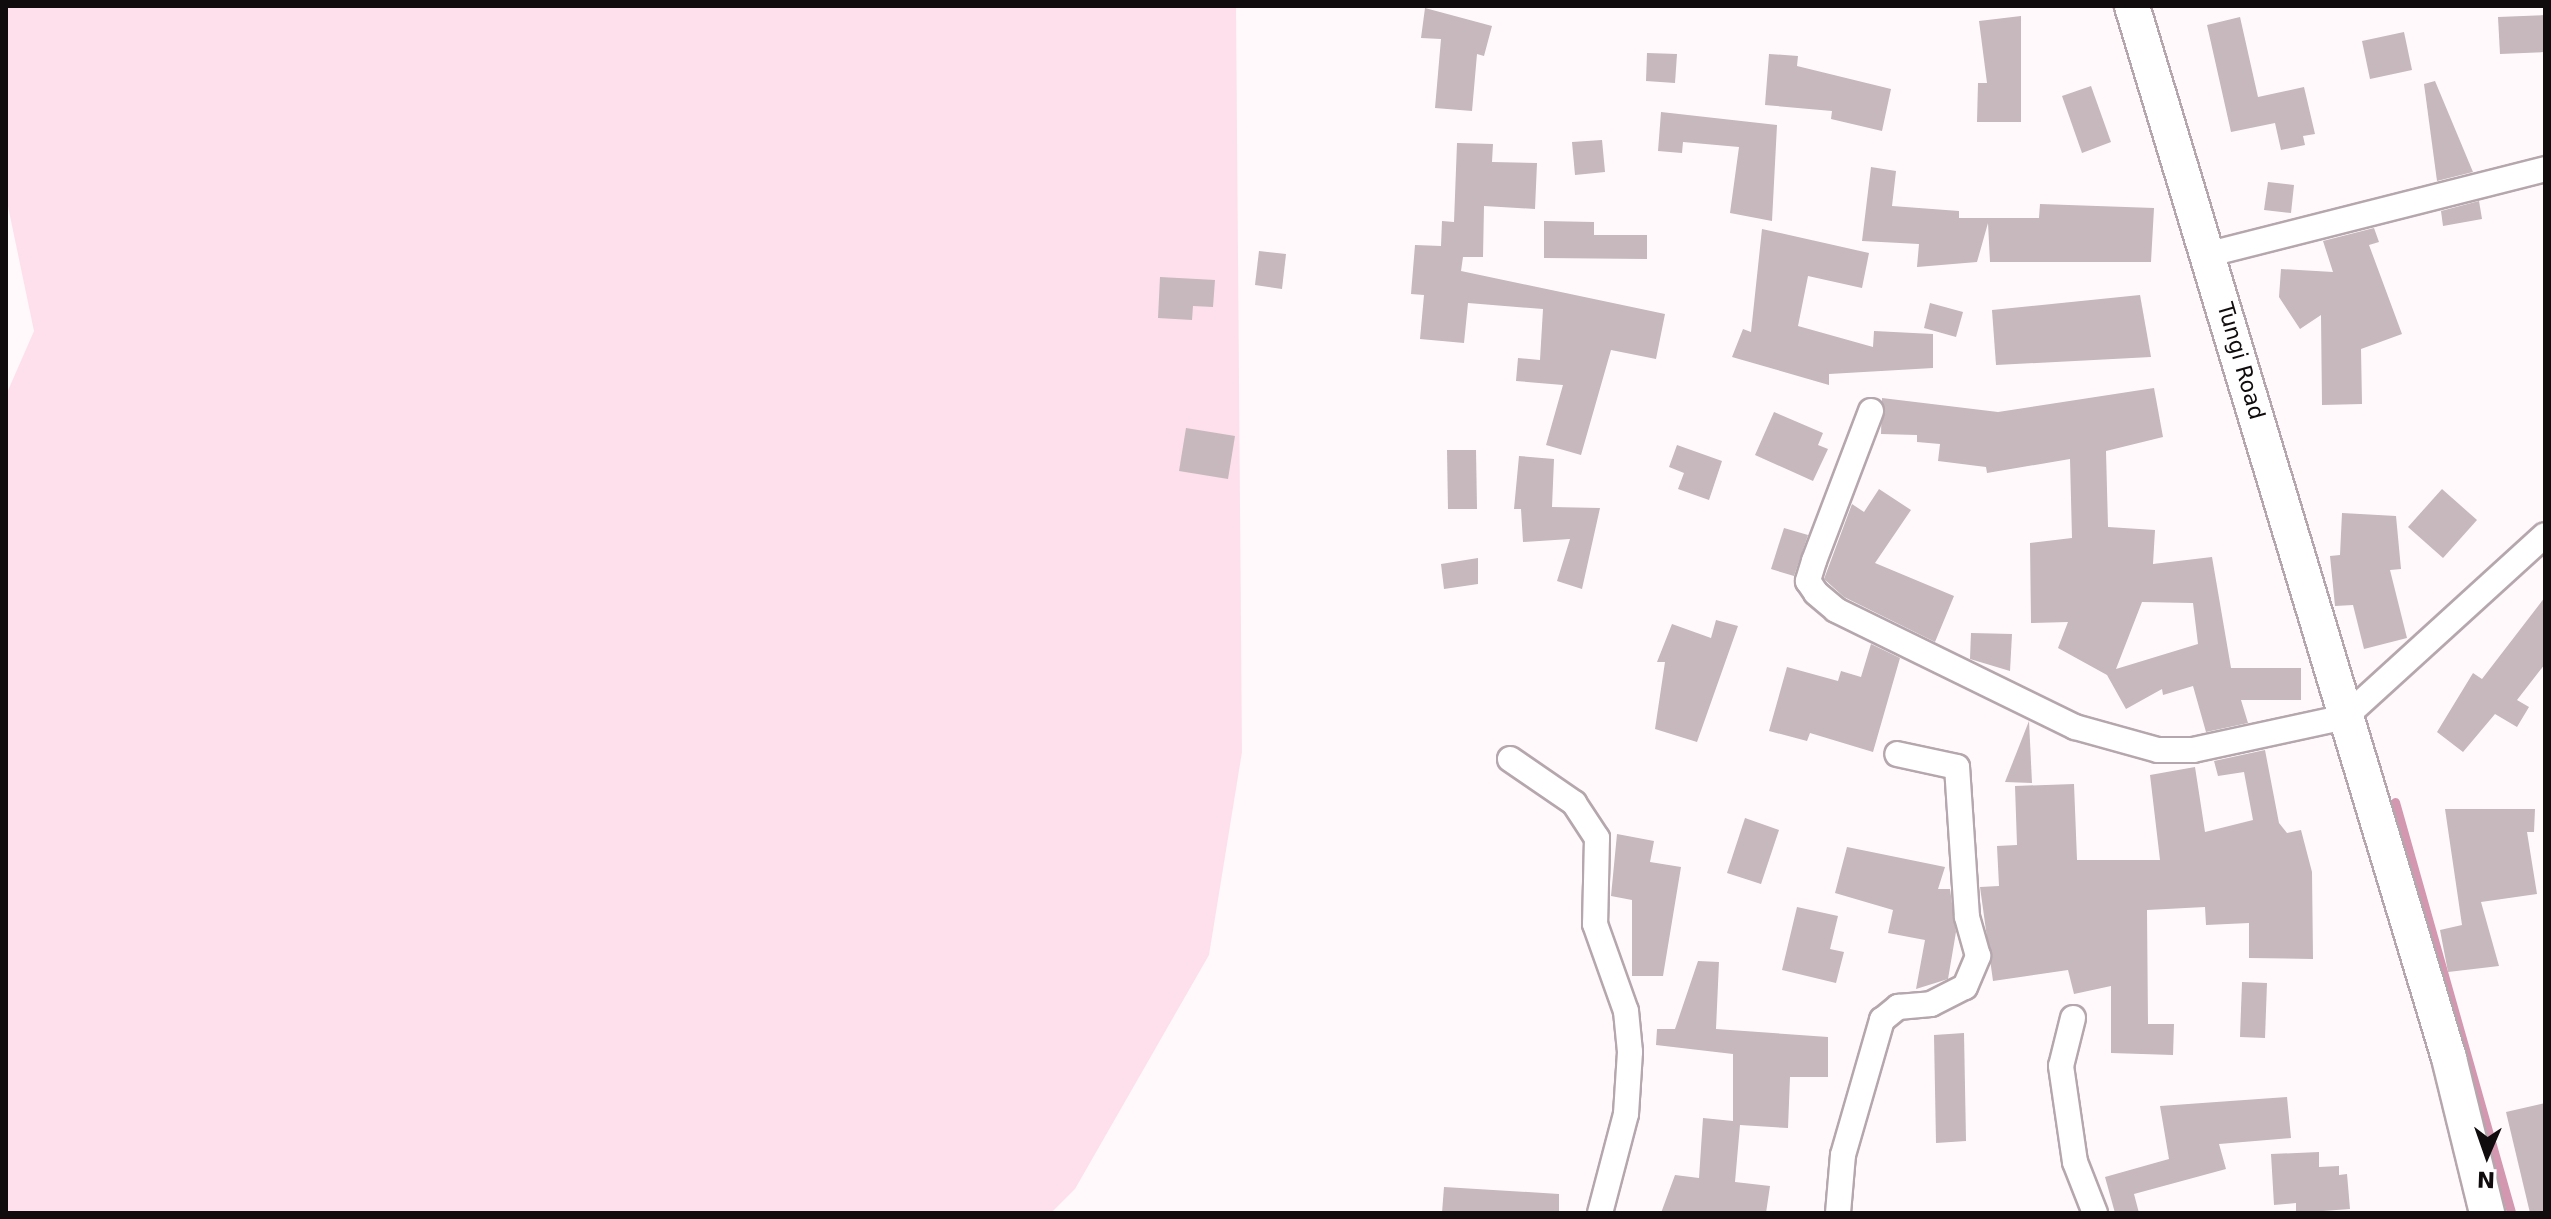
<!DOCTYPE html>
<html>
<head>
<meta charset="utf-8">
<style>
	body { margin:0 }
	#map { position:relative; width:2551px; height:1219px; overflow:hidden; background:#fff9fb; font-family:"DejaVu Sans",sans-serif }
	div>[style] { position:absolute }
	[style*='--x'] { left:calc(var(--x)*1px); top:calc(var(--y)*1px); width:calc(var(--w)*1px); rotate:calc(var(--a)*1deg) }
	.green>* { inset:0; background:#fde0eb }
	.stream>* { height:9px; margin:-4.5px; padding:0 4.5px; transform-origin:4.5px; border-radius:4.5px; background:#d397af }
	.building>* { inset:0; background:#c6b8bd }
	.roads { filter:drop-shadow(2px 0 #b5a7ad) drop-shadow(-2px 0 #b5a7ad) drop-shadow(0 2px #b5a7ad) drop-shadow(0 -2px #b5a7ad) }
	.street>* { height:24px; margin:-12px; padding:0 12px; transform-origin:12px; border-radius:12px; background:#fff }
	.secondary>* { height:34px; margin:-17px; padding:0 17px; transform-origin:17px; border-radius:17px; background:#fff }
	span { translate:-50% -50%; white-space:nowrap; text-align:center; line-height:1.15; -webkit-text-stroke:6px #fff; paint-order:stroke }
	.street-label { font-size:22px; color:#100c0e }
	.frame { position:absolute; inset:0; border:8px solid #100c0e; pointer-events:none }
	.north { position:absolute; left:2447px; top:1115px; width:80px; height:80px; -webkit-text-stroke:6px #fff; paint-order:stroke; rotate:182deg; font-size:22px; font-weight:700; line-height:32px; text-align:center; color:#100c0e }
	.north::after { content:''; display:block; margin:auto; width:28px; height:36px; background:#100c0e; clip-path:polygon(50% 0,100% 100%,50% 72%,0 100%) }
</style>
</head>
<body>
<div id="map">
	<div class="green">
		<i style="clip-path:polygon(6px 6px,1236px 6px,1242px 752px,1209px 955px,1075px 1189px,1051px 1213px,6px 1213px,6px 395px,34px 331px,6px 197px)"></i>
	</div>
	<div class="stream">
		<i style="--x:2395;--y:802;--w:427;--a:74.2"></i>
	</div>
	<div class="building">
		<i style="clip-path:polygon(1425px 8px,1492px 26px,1484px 56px,1477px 54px,1472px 111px,1435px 108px,1441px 39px,1421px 38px)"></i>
		<i style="clip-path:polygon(2545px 15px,2545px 52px,2500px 54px,2498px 17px)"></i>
		<i style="clip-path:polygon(2021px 16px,2021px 122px,1977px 122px,1978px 83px,1987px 83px,1979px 21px)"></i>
		<i style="clip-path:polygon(2240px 17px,2258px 97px,2304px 87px,2315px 134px,2303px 136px,2305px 145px,2281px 150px,2275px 123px,2231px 132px,2207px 25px)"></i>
		<i style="clip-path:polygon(2404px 32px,2412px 70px,2370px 79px,2362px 41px)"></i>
		<i style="clip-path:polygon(1647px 53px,1677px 54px,1675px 83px,1646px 81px)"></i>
		<i style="clip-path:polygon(1769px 54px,1798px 56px,1797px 66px,1891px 89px,1882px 131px,1831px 119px,1832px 111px,1765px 105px)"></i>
		<i style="clip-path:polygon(2435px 81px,2473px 172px,2437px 181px,2424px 84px)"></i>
		<i style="clip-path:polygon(2091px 86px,2111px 142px,2082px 153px,2062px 96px)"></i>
		<i style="clip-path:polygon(1661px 112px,1777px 125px,1772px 221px,1730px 213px,1739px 147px,1683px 142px,1682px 153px,1658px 151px)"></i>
		<i style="clip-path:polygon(1602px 140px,1605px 172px,1575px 175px,1572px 142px)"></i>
		<i style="clip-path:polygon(1457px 143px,1493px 144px,1492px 162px,1537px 163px,1535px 209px,1484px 206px,1483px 257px,1463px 257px,1461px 271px,1665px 314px,1656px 359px,1611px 350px,1581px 455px,1546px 445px,1563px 385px,1516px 381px,1518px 358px,1540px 360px,1543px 309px,1468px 303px,1464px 343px,1420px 339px,1424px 295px,1411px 294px,1415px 245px,1441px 246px,1442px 221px,1454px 222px)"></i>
		<i style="clip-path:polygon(1871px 167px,1896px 171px,1892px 206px,1959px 211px,1959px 218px,2039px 218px,2040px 204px,2154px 208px,2151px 262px,1990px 262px,1988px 223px,1977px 262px,1917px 267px,1919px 244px,1862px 241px)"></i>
		<i style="clip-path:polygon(2268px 182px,2294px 185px,2291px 213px,2264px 210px)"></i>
		<i style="clip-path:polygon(2479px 201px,2482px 219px,2443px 226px,2441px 211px)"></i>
		<i style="clip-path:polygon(1544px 221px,1594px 222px,1594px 235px,1647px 235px,1647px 259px,1544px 258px)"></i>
		<i style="clip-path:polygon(2374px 228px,2379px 242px,2369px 245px,2402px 334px,2361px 349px,2362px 404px,2322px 405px,2321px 315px,2300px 329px,2279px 297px,2281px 269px,2333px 272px,2323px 241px)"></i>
		<i style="clip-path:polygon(1762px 229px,1869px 253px,1862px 288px,1808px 276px,1798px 326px,1873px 347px,1874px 331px,1933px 334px,1933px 368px,1829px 374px,1829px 385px,1732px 357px,1743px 329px,1751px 332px)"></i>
		<i style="clip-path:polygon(1259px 251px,1286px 254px,1282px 289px,1255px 285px)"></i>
		<i style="clip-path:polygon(1160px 277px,1215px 280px,1213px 307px,1193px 306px,1192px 320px,1158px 318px)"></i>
		<i style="clip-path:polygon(2140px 295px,2151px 357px,1996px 365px,1992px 310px)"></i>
		<i style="clip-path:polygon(1930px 303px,1963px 312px,1956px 337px,1924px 328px)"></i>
		<i style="clip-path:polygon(evenodd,2154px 388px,2163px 437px,2106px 451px,2108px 527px,2155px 530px,2153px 564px,2212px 557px,2231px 668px,2301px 668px,2301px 700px,2241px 700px,2248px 723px,2206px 732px,2193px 686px,2163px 695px,2162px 689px,2126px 709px,2107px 675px,2058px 648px,2068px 622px,2031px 623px,2030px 543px,2072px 538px,2070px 459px,1987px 473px,1986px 467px,1938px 461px,1940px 444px,1917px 442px,1917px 435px,1881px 434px,1882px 398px,1998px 412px,2154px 388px,2142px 602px,2193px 603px,2198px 644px,2116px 669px,2142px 602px)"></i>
		<i style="clip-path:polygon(1774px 412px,1823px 433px,1818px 445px,1828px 449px,1813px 481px,1755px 455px)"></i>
		<i style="clip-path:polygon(1186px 428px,1235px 436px,1228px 479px,1179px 471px)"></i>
		<i style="clip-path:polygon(1677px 445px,1722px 461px,1709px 500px,1678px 489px,1684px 473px,1669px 467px)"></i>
		<i style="clip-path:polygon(1447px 450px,1476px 450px,1477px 509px,1448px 509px)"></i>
		<i style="clip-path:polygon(1519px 456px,1554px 459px,1552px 507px,1600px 508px,1582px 589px,1557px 581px,1570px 539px,1523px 542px,1521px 509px,1514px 509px)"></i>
		<i style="clip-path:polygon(1879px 489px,1911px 510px,1875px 563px,1954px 596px,1935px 642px,1844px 597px,1824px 579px,1852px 504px,1864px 512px)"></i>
		<i style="clip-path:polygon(2442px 489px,2477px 520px,2443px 558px,2408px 527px)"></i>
		<i style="clip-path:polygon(2342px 513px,2396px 516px,2401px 569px,2390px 570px,2407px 638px,2364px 649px,2353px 605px,2335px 606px,2330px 556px,2340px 555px)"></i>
		<i style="clip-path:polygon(1784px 528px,1808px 535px,1794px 576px,1771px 569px)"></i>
		<i style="clip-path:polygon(1478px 558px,1478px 584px,1444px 589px,1441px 564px)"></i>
		<i style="clip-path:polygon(2545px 597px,2545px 664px,2517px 700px,2529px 707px,2517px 727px,2495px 714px,2463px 752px,2437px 732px,2473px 673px,2482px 679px)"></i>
		<i style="clip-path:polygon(1716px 620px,1738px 626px,1697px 742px,1655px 729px,1665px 662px,1657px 662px,1672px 624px,1711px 638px)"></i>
		<i style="clip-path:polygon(1971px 633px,2012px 634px,2010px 671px,1970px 659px)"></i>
		<i style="clip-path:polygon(1871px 644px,1900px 658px,1873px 752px,1810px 733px,1807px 741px,1769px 731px,1787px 667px,1838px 681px,1841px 671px,1861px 677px)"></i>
		<i style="clip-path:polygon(2029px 721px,2032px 783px,2005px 782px)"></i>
		<i style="clip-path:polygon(2265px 750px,2279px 823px,2287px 833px,2301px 830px,2312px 872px,2313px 959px,2249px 958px,2249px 923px,2206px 925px,2205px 907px,2147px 910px,2148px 1024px,2174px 1024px,2173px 1055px,2111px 1053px,2111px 986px,2074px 994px,2068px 970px,1993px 981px,1980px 887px,1999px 886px,1997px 846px,2017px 845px,2015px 786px,2074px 784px,2077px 860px,2160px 860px,2150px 775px,2195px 767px,2205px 832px,2253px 820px,2244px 772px,2218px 776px,2214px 761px)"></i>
		<i style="clip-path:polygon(2445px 809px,2535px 809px,2534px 832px,2527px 832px,2537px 894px,2481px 902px,2499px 966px,2448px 972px,2440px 930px,2462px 925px)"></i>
		<i style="clip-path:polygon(1745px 818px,1779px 830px,1761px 884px,1727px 873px)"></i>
		<i style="clip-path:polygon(1617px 834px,1654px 841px,1650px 862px,1681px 867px,1663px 976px,1632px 976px,1632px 900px,1611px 896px)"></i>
		<i style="clip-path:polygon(1847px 847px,1945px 867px,1938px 889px,1950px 889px,1956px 932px,1948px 979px,1916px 989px,1925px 940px,1888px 933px,1893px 910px,1835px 893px)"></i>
		<i style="clip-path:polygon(1797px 907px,1838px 916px,1830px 949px,1844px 952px,1836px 983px,1782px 970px)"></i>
		<i style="clip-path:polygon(1698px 961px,1719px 962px,1716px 1029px,1828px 1037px,1828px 1077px,1790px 1077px,1788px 1128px,1740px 1125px,1735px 1182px,1770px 1186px,1766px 1213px,1661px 1213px,1675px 1175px,1699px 1178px,1703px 1118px,1733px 1121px,1733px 1054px,1656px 1045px,1657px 1029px,1675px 1029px)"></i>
		<i style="clip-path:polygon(2242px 982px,2267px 983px,2265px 1038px,2240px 1037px)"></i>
		<i style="clip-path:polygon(1964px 1033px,1966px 1141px,1936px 1143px,1934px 1035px)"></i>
		<i style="clip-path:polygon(2287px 1097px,2291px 1138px,2219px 1144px,2226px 1169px,2134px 1194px,2139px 1213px,2115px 1213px,2105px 1177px,2169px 1159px,2160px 1106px)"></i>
		<i style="clip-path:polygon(2545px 1103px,2545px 1213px,2530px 1213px,2506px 1112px)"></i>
		<i style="clip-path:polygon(2319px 1152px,2319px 1167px,2339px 1166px,2339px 1175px,2347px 1174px,2350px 1209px,2296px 1213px,2296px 1203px,2274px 1205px,2271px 1154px)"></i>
		<i style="clip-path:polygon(1444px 1187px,1559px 1194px,1559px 1213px,1442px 1213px)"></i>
	</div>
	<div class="roads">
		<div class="street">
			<i style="--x:2210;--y:254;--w:346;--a:-14.2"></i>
			<i style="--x:1871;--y:411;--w:160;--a:110.8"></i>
			<i style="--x:1814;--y:561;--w:21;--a:107"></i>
			<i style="--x:1808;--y:581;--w:14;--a:56"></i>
			<i style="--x:1816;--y:593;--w:26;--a:40"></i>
			<i style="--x:1836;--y:610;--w:266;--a:26.1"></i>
			<i style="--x:2075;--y:727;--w:86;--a:15.5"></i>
			<i style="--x:2158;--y:750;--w:35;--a:0"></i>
			<i style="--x:2193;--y:750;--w:156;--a:-12.2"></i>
			<i style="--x:2345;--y:717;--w:270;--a:-42.3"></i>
			<i style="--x:1510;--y:759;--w:78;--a:34.5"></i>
			<i style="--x:1574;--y:803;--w:42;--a:56.7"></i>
			<i style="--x:1597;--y:838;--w:86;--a:91.3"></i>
			<i style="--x:1595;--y:924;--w:92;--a:70.4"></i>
			<i style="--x:1626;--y:1011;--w:41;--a:84.4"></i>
			<i style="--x:1630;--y:1052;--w:62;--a:93.7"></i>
			<i style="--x:1626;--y:1114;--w:102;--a:104.7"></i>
			<i style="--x:2073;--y:1018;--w:49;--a:104"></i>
			<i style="--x:2061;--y:1066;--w:97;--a:81.7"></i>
			<i style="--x:2075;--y:1162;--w:55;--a:68.6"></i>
			<i style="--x:1838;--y:1213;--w:58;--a:-85.1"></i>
			<i style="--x:1843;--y:1155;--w:141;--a:-73.9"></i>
			<i style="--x:1882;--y:1020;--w:21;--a:-39"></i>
			<i style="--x:1898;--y:1007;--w:33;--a:-5"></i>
			<i style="--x:1931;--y:1004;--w:38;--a:-27"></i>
			<i style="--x:1965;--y:987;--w:34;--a:-67"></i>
			<i style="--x:1978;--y:956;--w:41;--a:-105.8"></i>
			<i style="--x:1967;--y:917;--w:150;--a:-93.8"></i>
			<i style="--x:1957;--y:767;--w:61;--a:-167.8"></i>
		</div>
		<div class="secondary">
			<i style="--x:2132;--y:6;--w:1099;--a:73.23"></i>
			<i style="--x:2449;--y:1058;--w:160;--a:76.2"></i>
		</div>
	</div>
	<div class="street-label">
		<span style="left:2241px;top:361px;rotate:74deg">Tungi Road</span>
	</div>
	<div class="frame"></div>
	<div class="north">N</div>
</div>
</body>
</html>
